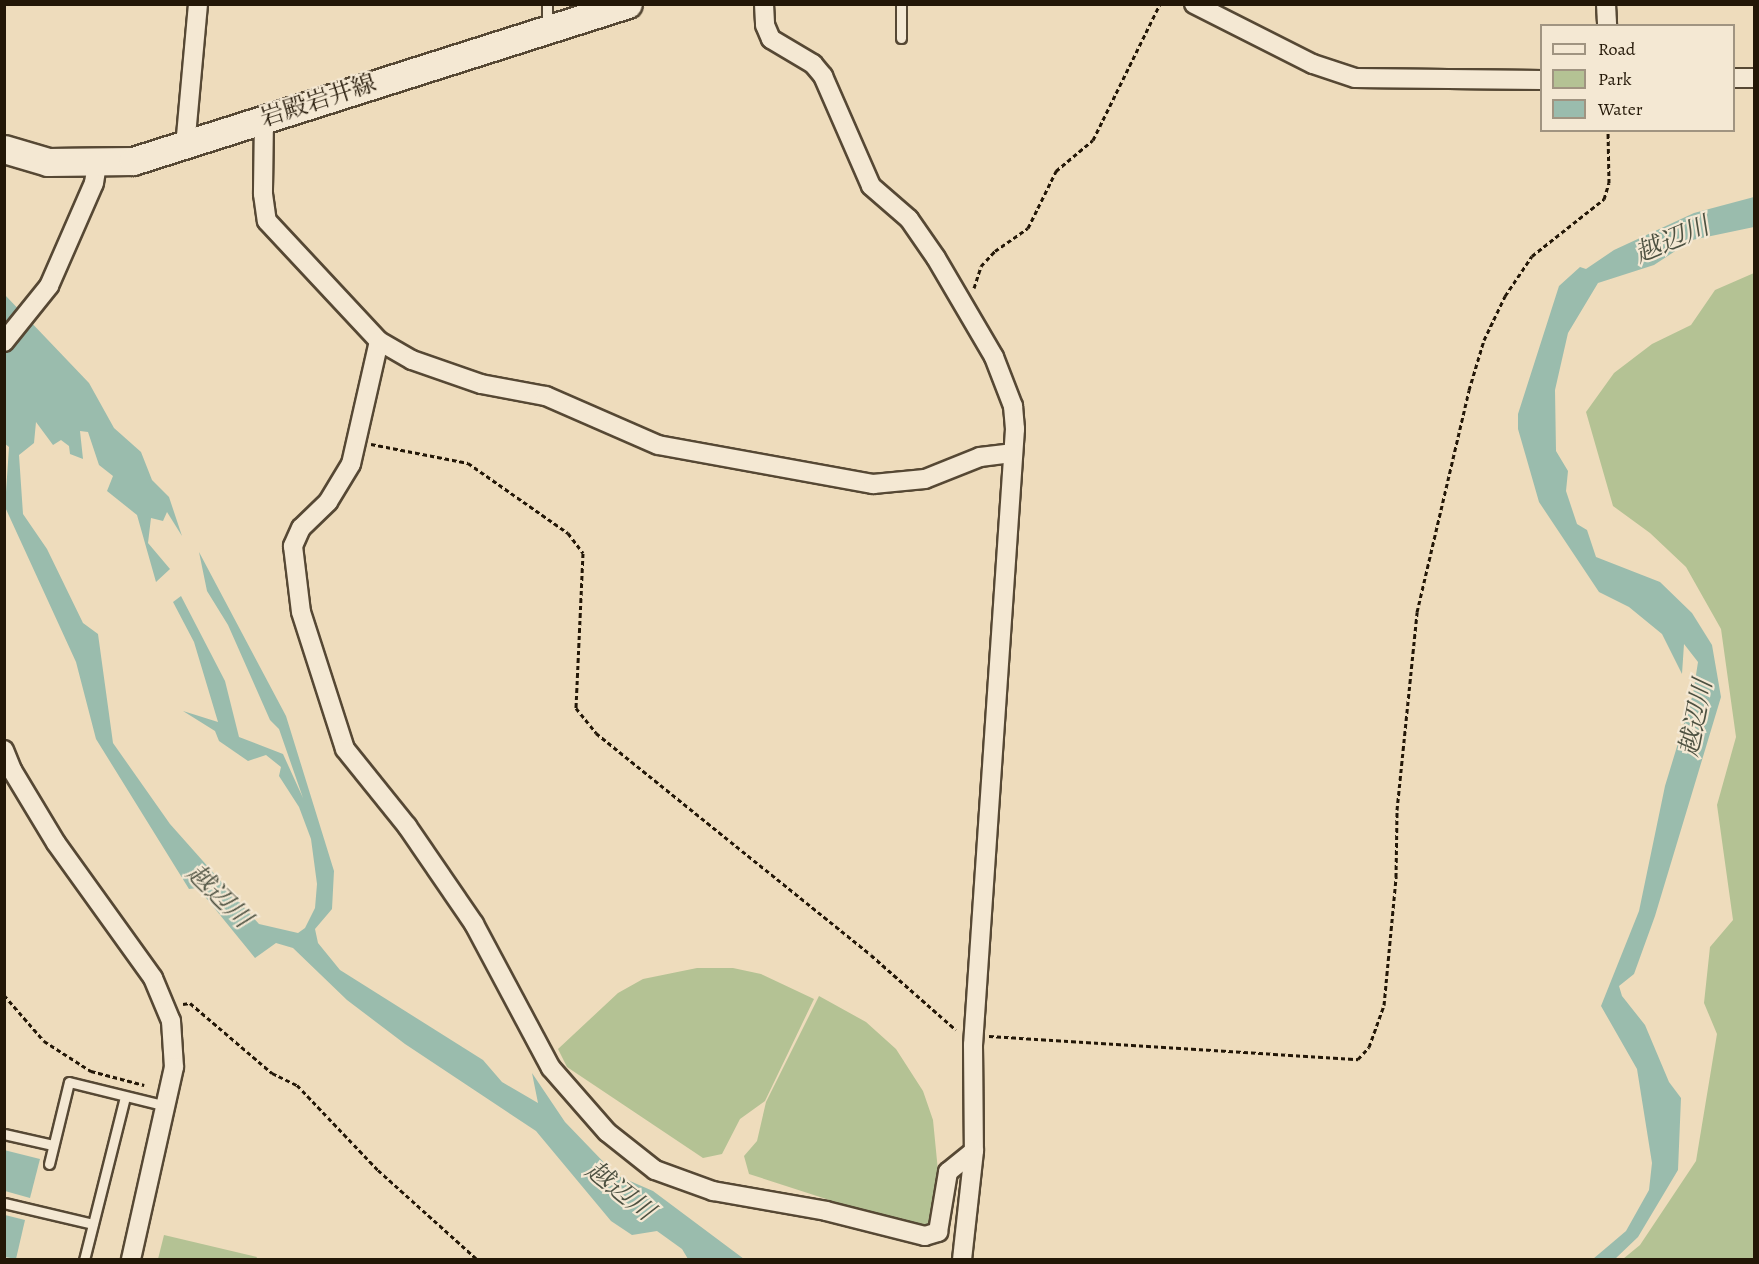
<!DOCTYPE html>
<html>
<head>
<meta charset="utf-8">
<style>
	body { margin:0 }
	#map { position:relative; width:1759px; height:1264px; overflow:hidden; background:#eedcbc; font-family:Alegreya,"Noto Serif JP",serif }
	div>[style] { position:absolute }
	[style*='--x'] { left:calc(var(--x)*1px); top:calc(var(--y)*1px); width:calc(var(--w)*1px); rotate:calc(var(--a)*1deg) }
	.green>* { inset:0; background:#b4c294 }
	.water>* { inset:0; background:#9abcad }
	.path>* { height:3px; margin-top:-1.5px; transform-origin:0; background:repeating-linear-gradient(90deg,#231707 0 4.5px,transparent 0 7.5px) }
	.roads { filter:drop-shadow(2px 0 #564834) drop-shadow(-2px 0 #564834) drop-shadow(0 2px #564834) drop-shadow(0 -2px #564834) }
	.service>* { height:9px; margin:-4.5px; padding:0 4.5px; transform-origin:4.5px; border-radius:4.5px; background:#f4e8d3 }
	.minor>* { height:18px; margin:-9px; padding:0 9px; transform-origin:9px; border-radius:9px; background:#f4e8d3 }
	.secondary>* { height:27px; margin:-13.5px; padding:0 13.5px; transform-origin:13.5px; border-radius:13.5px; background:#f4e8d3 }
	span { translate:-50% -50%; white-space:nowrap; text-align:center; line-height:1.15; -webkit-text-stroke:4.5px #f4e8d3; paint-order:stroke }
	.street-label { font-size:24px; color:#231707 }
	.water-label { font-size:26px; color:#4d5141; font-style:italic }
	.frame { position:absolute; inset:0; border:6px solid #231707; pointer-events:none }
	.legend { position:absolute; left:1540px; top:24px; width:195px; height:108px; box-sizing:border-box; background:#f4e8d3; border:2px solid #a09481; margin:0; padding:8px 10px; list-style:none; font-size:18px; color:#231707 }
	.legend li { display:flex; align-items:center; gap:12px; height:30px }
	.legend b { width:30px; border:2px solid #a09481 }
</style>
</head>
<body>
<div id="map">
	<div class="green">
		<i style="clip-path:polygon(1754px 273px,1754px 1259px,1623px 1259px,1640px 1245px,1696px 1161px,1717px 1034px,1704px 1003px,1710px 947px,1733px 920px,1717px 805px,1736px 737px,1721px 629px,1686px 567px,1650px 533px,1613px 506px,1586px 412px,1614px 373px,1652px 344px,1691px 325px,1715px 290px)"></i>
		<i style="clip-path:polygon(697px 968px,733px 968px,761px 974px,814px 999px,765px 1101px,740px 1119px,722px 1154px,703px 1158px,567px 1067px,558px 1049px,618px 993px,643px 979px)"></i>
		<i style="clip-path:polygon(819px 996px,866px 1022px,896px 1049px,923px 1091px,933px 1120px,938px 1171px,930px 1227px,922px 1230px,749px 1174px,744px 1156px,757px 1141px,766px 1102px)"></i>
		<i style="clip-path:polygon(164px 1235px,257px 1257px,256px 1259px,158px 1259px)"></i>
	</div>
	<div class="water">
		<i style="clip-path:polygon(1754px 197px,1754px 227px,1692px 240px,1654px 265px,1598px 283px,1568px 333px,1555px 390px,1556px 451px,1568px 471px,1566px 491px,1577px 524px,1587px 530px,1596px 557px,1660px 582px,1692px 613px,1712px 645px,1721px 697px,1655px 916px,1634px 974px,1619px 986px,1622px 996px,1645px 1025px,1669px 1082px,1681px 1098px,1678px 1170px,1638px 1237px,1615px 1259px,1593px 1259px,1626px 1231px,1649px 1190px,1652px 1163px,1637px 1069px,1601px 1006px,1639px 911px,1665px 786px,1693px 694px,1698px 662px,1684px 644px,1682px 674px,1662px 634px,1629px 607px,1599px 592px,1539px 502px,1518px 429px,1518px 414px,1559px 286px,1580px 267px,1586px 269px,1614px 250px,1694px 213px)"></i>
		<i style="clip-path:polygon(5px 295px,89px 383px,114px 428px,141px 452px,152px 480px,169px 497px,182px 536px,167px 512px,163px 521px,151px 518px,148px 543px,170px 569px,156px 582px,137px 515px,107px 491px,113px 476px,99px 465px,88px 432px,80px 431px,83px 459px,70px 454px,69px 446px,61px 440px,53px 445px,36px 422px,34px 443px,19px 455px,23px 514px,47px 549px,83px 623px,98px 634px,113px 743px,170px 824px,259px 924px,298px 933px,305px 928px,315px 908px,317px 884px,311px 839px,299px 807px,279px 776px,281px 767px,266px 755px,248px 761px,219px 741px,215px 731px,183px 711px,218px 722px,194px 642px,173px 602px,181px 596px,225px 681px,239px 737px,283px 754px,303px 798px,279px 729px,270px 720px,228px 625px,207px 591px,199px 552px,286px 716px,334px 871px,332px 909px,315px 929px,318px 943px,340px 970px,483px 1060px,502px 1082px,538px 1103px,532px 1073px,565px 1122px,616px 1175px,653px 1191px,744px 1259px,688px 1259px,682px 1249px,657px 1231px,632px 1235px,611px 1221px,536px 1131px,405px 1044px,347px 1000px,293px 948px,276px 943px,255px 958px,198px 888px,189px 889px,96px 739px,76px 662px,5px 507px,9px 447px,4px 443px)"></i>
		<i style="clip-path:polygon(4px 1150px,40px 1159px,30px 1198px,5px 1191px)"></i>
		<i style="clip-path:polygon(5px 1215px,25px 1220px,16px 1259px,5px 1257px)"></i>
	</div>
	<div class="path">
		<i style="--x:974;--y:288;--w:23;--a:-72"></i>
		<i style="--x:981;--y:266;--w:21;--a:-47"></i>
		<i style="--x:995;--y:251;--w:40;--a:-34.9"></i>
		<i style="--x:1028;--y:228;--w:64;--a:-63.8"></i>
		<i style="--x:1056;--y:171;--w:48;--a:-40"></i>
		<i style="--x:1093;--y:140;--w:152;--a:-63.8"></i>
		<i style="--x:371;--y:444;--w:99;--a:11.1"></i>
		<i style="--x:468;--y:463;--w:122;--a:35"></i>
		<i style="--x:568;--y:533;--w:25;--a:53"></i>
		<i style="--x:583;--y:553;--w:155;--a:92.6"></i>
		<i style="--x:576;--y:708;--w:32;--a:51"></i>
		<i style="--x:596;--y:733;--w:353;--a:38.9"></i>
		<i style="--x:871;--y:955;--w:113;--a:41.4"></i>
		<i style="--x:4;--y:995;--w:61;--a:49"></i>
		<i style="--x:44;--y:1041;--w:56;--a:32.6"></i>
		<i style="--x:91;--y:1071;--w:55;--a:14.8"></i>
		<i style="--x:183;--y:1004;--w:7;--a:-8"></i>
		<i style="--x:190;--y:1003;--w:108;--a:40.5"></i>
		<i style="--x:272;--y:1073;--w:28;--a:26"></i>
		<i style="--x:297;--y:1085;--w:117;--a:46.4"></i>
		<i style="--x:378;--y:1170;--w:135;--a:42"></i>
		<i style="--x:989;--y:1036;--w:370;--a:3.6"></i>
		<i style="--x:1358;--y:1059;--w:16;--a:-47"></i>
		<i style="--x:1369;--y:1047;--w:45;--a:-70.3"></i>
		<i style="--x:1384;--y:1005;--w:129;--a:-84.6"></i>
		<i style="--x:1396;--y:877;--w:67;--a:-89.1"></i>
		<i style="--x:1397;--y:810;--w:199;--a:-84.2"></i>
		<i style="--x:1417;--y:612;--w:228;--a:-76.8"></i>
		<i style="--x:1469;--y:390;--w:52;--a:-73.3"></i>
		<i style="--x:1484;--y:340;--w:49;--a:-64.5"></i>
		<i style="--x:1505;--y:296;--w:48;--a:-56"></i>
		<i style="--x:1532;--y:256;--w:92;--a:-38.4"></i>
		<i style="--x:1604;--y:199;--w:17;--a:-73"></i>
		<i style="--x:1609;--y:183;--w:53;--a:-91.1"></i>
	</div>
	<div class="roads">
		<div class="service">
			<i style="--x:547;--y:4;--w:22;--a:90"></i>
			<i style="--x:901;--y:38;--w:34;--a:-90"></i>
			<i style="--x:4;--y:1134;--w:50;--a:12.7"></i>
			<i style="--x:49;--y:1164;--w:84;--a:-76.3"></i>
			<i style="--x:69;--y:1082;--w:101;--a:13.8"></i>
			<i style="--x:4;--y:1203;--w:91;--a:13.3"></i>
			<i style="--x:84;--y:1260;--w:168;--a:-75.9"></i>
		</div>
		<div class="minor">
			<i style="--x:764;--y:4;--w:21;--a:87"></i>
			<i style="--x:765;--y:25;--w:15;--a:67"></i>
			<i style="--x:771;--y:39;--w:49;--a:30.8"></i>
			<i style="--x:813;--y:64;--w:16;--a:50"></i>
			<i style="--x:823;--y:76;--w:120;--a:66.4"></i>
			<i style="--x:871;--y:186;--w:50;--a:41"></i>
			<i style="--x:909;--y:219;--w:47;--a:55.3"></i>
			<i style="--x:936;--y:258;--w:115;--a:59.6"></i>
			<i style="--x:994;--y:357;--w:53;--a:68.8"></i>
			<i style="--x:1013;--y:406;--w:23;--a:85"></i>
			<i style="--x:1015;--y:429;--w:617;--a:93.9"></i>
			<i style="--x:973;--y:1045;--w:106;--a:89.5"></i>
			<i style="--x:974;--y:1151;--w:110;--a:96.3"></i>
			<i style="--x:1194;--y:4;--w:133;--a:26.8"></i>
			<i style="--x:1313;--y:64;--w:44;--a:18.4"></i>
			<i style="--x:1355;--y:78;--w:187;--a:0.6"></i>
			<i style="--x:1606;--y:4;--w:22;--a:87"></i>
			<i style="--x:1734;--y:78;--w:20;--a:0"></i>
			<i style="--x:264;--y:118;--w:76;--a:90.8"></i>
			<i style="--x:263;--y:194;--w:27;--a:82"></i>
			<i style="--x:267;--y:221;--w:164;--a:47"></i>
			<i style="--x:379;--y:341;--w:38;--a:30"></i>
			<i style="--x:412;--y:360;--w:73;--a:19.2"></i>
			<i style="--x:481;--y:384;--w:66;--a:10.5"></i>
			<i style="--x:546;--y:396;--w:122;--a:23.6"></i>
			<i style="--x:658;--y:445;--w:219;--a:10.3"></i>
			<i style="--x:873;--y:484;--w:52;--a:-5.5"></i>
			<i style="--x:925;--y:479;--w:59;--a:-21.8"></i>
			<i style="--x:980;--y:457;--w:32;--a:-7"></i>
			<i style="--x:185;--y:147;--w:144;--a:-84.8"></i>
			<i style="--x:379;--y:341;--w:126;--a:102.8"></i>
			<i style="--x:351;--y:464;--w:44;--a:121.2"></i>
			<i style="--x:328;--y:502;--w:37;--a:136"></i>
			<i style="--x:301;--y:528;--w:20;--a:114"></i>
			<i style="--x:293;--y:546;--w:66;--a:83.1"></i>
			<i style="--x:301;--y:612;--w:144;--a:72.2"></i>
			<i style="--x:345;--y:749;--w:99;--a:51.2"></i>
			<i style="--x:407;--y:826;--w:119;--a:55.6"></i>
			<i style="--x:474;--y:924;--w:163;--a:61.9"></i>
			<i style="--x:551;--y:1068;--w:85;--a:48.8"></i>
			<i style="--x:607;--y:1132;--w:61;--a:38.4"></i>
			<i style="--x:655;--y:1170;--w:62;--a:19.9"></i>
			<i style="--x:713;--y:1191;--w:115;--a:10"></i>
			<i style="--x:826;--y:1211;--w:102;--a:14.2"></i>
			<i style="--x:925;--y:1236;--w:14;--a:-17"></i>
			<i style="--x:938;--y:1232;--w:61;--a:-80.5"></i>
			<i style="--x:948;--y:1172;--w:33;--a:-39"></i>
			<i style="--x:4;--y:342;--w:72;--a:-51.2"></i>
			<i style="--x:49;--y:286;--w:112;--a:-66.4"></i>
			<i style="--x:94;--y:183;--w:19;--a:-81"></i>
			<i style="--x:4;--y:750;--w:22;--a:68"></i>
			<i style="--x:12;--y:770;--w:85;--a:58.9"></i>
			<i style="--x:56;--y:843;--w:166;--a:54.3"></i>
			<i style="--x:153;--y:978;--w:47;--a:67.3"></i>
			<i style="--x:171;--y:1021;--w:46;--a:86.3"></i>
			<i style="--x:174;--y:1067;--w:198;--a:102.6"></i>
		</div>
		<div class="secondary">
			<i style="--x:4;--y:149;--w:46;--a:16.5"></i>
			<i style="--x:48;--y:162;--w:85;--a:-0.7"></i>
			<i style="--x:133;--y:161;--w:519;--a:-17.6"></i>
		</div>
	</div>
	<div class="street-label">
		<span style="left:318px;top:101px;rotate:-18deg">岩殿岩井線</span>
	</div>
	<div class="water-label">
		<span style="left:1672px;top:240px;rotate:-23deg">越辺川</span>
		<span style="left:1696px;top:718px;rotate:-79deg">越辺川</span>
		<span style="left:219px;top:896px;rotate:44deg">越辺川</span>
		<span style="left:620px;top:1191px;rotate:38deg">越辺川</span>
	</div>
	<div class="frame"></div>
	<ul class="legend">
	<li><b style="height:8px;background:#f4e8d3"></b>Road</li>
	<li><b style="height:16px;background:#b4c294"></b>Park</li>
	<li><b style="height:16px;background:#9abcad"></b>Water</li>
	</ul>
</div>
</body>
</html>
